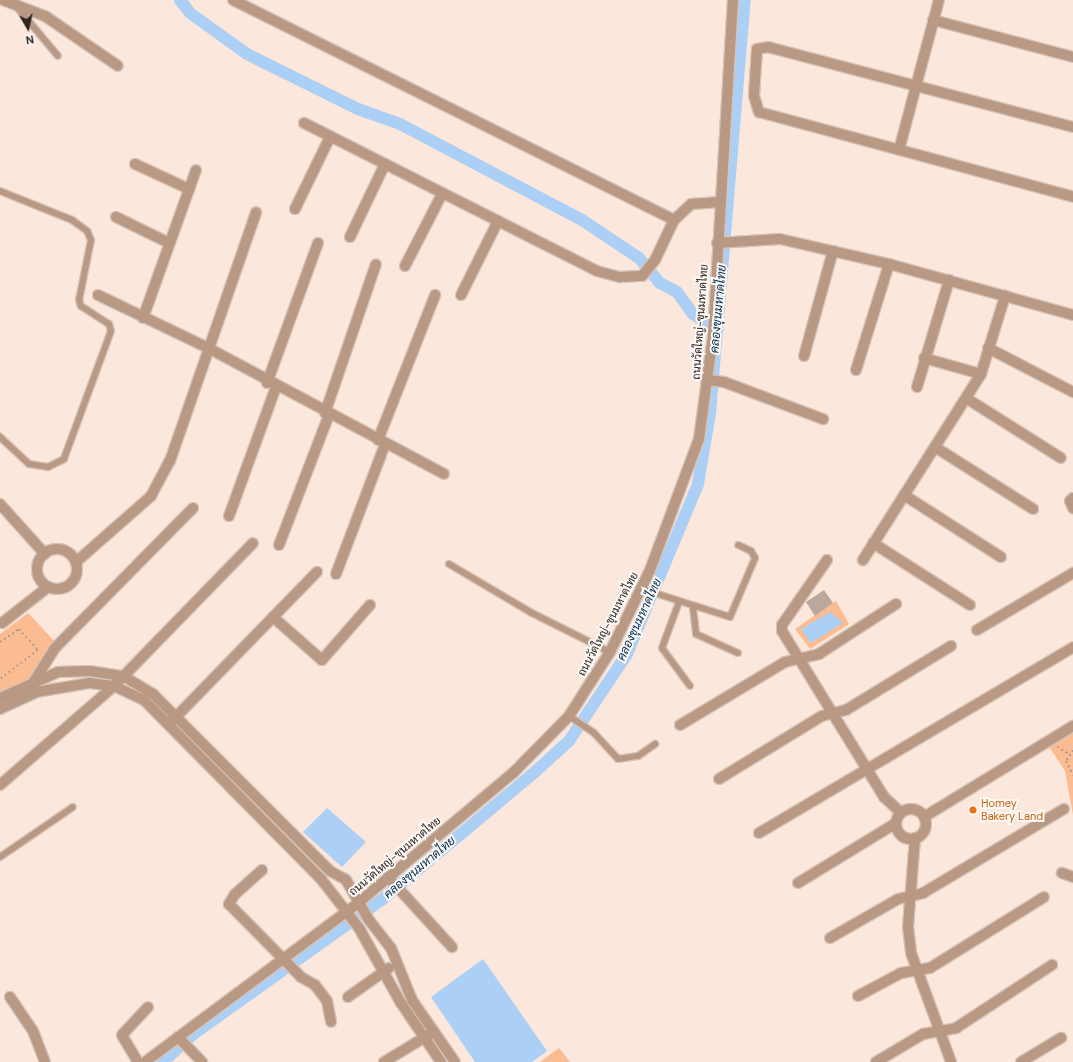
<!DOCTYPE html>
<html>
<head>
<meta charset="utf-8">
<style>
	body { margin:0 }
	#map { position:relative; width:1073px; height:1062px; overflow:hidden; background:#fbe7db; font-family:"DM Sans",Sarabun,sans-serif }
	div>[style] { position:absolute }
	[style*='--x'] { left:calc(var(--x)*1px); top:calc(var(--y)*1px); width:calc(var(--w)*1px); rotate:calc(var(--a)*1deg) }
	.green>* { inset:0; background:#fbbc91 }
	.water>* { inset:0; background:#abcff5 }
	.canal>* { height:12px; margin:-6px; padding:0 6px; transform-origin:6px; border-radius:6px; background:#abcff5 }
	.building>* { inset:0; background:#bba89c }
	.path>* { height:2px; margin-top:-1px; transform-origin:0; background:repeating-linear-gradient(90deg,#aa9b92 0 2px,transparent 0 5px) }
	.roads { filter:drop-shadow(1px 0 #d6c4b9) drop-shadow(-1px 0 #d6c4b9) drop-shadow(0 1px #d6c4b9) drop-shadow(0 -1px #d6c4b9) }
	.lane>* { height:6px; margin:-3px; padding:0 3px; transform-origin:3px; border-radius:3px; background:#b99884 }
	.street>* { height:10px; margin:-5px; padding:0 5px; transform-origin:5px; border-radius:5px; background:#b99884 }
	.street>.ring { margin:-5px; padding:0; box-sizing:content-box; background:none; border:10px solid #b99884; border-radius:50% }
	.dots>* { width:11px; height:11px; translate:-50% -50%; box-sizing:border-box; border:2px solid #fcf8f5; border-radius:50% }
	span { translate:-50% -50%; white-space:nowrap; text-align:center; line-height:1.15; -webkit-text-stroke:4px #fcf8f5; paint-order:stroke }
	.street-label { font-size:11px; color:#2c2420 }
	.food-label { font-size:11px; color:#c56008 }
	.left { translate:0 -50%; text-align:left }
	.water-label { font-size:12px; color:#002c53; font-style:italic }
	.north { position:absolute; left:8px; top:8px; width:40px; height:40px; -webkit-text-stroke:3px #fcf8f5; paint-order:stroke; rotate:171deg; font-size:11px; font-weight:700; line-height:16px; text-align:center; color:#2c2420 }
	.north::after { content:''; display:block; margin:auto; width:14px; height:18px; background:#2c2420; clip-path:polygon(50% 0,100% 100%,50% 72%,0 100%) }
</style>
</head>
<body>
<div id="map">
	<div class="green">
		<i style="clip-path:polygon(836px 601px,849px 624px,810px 649px,795px 629px)"></i>
		<i style="clip-path:polygon(28px 613px,58px 645px,33px 682px,0 697px,0 634px)"></i>
		<i style="clip-path:polygon(1073px 726px,1073px 815px,1065px 771px,1046px 742px)"></i>
		<i style="clip-path:polygon(559px 1048px,570px 1062px,540px 1062px)"></i>
	</div>
	<div class="water">
		<i style="clip-path:polygon(830px 612px,843px 623px,811px 643px,801px 629px)"></i>
		<i style="clip-path:polygon(327px 808px,366px 842px,342px 867px,303px 832px)"></i>
		<i style="clip-path:polygon(483px 959px,547px 1051px,532px 1062px,475px 1062px,431px 997px)"></i>
	</div>
	<div class="canal">
		<i style="--x:180;--y:0;--w:16;--a:52"></i>
		<i style="--x:190;--y:13;--w:70;--a:35.7"></i>
		<i style="--x:247;--y:54;--w:124;--a:26.4"></i>
		<i style="--x:358;--y:109;--w:45;--a:19.7"></i>
		<i style="--x:400;--y:124;--w:206;--a:27.8"></i>
		<i style="--x:582;--y:220;--w:69;--a:33.7"></i>
		<i style="--x:639;--y:258;--w:33;--a:50"></i>
		<i style="--x:660;--y:283;--w:19;--a:28"></i>
		<i style="--x:677;--y:292;--w:27;--a:54"></i>
		<i style="--x:693;--y:314;--w:29;--a:31"></i>
		<i style="--x:163;--y:1062;--w:40;--a:-43"></i>
		<i style="--x:192;--y:1035;--w:234;--a:-35.5"></i>
		<i style="--x:383;--y:899;--w:199;--a:-39.9"></i>
		<i style="--x:536;--y:771;--w:45;--a:-42.3"></i>
		<i style="--x:569;--y:741;--w:105;--a:-56.3"></i>
		<i style="--x:627;--y:654;--w:184;--a:-67.3"></i>
		<i style="--x:698;--y:484;--w:72;--a:-80.4"></i>
		<i style="--x:710;--y:413;--w:414;--a:-85.2"></i>
	</div>
	<div class="building">
		<i style="clip-path:polygon(824px 590px,833px 603px,815px 616px,806px 602px)"></i>
	</div>
	<div class="path">
		<i style="--x:0;--y:642;--w:23;--a:-34"></i>
		<i style="--x:19;--y:629;--w:28;--a:48"></i>
		<i style="--x:38;--y:650;--w:48;--a:142.7"></i>
		<i style="--x:1057;--y:747;--w:13;--a:29"></i>
		<i style="--x:1073;--y:750;--w:13;--a:122"></i>
		<i style="--x:1066;--y:761;--w:16;--a:63"></i>
	</div>
	<div class="roads">
		<div class="lane">
			<i style="--x:16;--y:6;--w:65;--a:50"></i>
			<i style="--x:0;--y:191;--w:78;--a:21.9"></i>
			<i style="--x:72;--y:220;--w:19;--a:36"></i>
			<i style="--x:87;--y:231;--w:10;--a:66"></i>
			<i style="--x:91;--y:240;--w:61;--a:101.3"></i>
			<i style="--x:79;--y:300;--w:6;--a:72"></i>
			<i style="--x:81;--y:306;--w:33;--a:33"></i>
			<i style="--x:109;--y:324;--w:7;--a:74"></i>
			<i style="--x:111;--y:331;--w:136;--a:110.2"></i>
			<i style="--x:64;--y:459;--w:18;--a:153"></i>
			<i style="--x:48;--y:467;--w:19;--a:-171"></i>
			<i style="--x:29;--y:464;--w:40;--a:-137"></i>
			<i style="--x:449;--y:564;--w:96;--a:30.6"></i>
			<i style="--x:532;--y:613;--w:87;--a:26.6"></i>
			<i style="--x:642;--y:589;--w:92;--a:17.7"></i>
			<i style="--x:730;--y:617;--w:64;--a:-67"></i>
			<i style="--x:755;--y:558;--w:8;--a:-120"></i>
			<i style="--x:751;--y:551;--w:14;--a:-155"></i>
			<i style="--x:679;--y:602;--w:49;--a:110.3"></i>
			<i style="--x:662;--y:648;--w:47;--a:53.6"></i>
			<i style="--x:693;--y:608;--w:26;--a:83"></i>
			<i style="--x:696;--y:634;--w:46;--a:24.3"></i>
			<i style="--x:569;--y:716;--w:30;--a:34"></i>
			<i style="--x:594;--y:733;--w:35;--a:47"></i>
			<i style="--x:618;--y:759;--w:20;--a:-9"></i>
			<i style="--x:638;--y:756;--w:21;--a:-35"></i>
			<i style="--x:0;--y:857;--w:88;--a:-34.4"></i>
		</div>
		<div class="street">
			<i style="--x:3;--y:0;--w:45;--a:20.9"></i>
			<i style="--x:45;--y:16;--w:88;--a:34.4"></i>
			<i style="--x:233;--y:0;--w:493;--a:26.5"></i>
			<i style="--x:674;--y:220;--w:23;--a:-43"></i>
			<i style="--x:691;--y:204;--w:30;--a:-4"></i>
			<i style="--x:933;--y:20;--w:145;--a:14.8"></i>
			<i style="--x:304;--y:123;--w:328;--a:26.8"></i>
			<i style="--x:597;--y:271;--w:24;--a:15"></i>
			<i style="--x:620;--y:277;--w:22;--a:-3"></i>
			<i style="--x:642;--y:276;--w:21;--a:-51"></i>
			<i style="--x:655;--y:260;--w:44;--a:-64.6"></i>
			<i style="--x:1073;--y:127;--w:314;--a:-165.3"></i>
			<i style="--x:769;--y:47;--w:12;--a:171"></i>
			<i style="--x:757;--y:49;--w:47;--a:93.7"></i>
			<i style="--x:754;--y:96;--w:17;--a:73"></i>
			<i style="--x:759;--y:112;--w:325;--a:15.1"></i>
			<i style="--x:899;--y:150;--w:155;--a:-75.1"></i>
			<i style="--x:135;--y:164;--w:60;--a:24.8"></i>
			<i style="--x:295;--y:209;--w:80;--a:-64.1"></i>
			<i style="--x:116;--y:217;--w:59;--a:26.1"></i>
			<i style="--x:350;--y:237;--w:81;--a:-64.4"></i>
			<i style="--x:717;--y:243;--w:63;--a:-3.6"></i>
			<i style="--x:780;--y:239;--w:112;--a:12.9"></i>
			<i style="--x:889;--y:264;--w:191;--a:15.5"></i>
			<i style="--x:405;--y:266;--w:81;--a:-62.8"></i>
			<i style="--x:98;--y:295;--w:124;--a:25.7"></i>
			<i style="--x:210;--y:349;--w:265;--a:28.1"></i>
			<i style="--x:461;--y:295;--w:83;--a:-63.4"></i>
			<i style="--x:143;--y:318;--w:157;--a:-70.3"></i>
			<i style="--x:988;--y:348;--w:96;--a:27.4"></i>
			<i style="--x:804;--y:356;--w:109;--a:-74.6"></i>
			<i style="--x:924;--y:358;--w:59;--a:15.7"></i>
			<i style="--x:856;--y:370;--w:111;--a:-72.7"></i>
			<i style="--x:708;--y:380;--w:16;--a:7"></i>
			<i style="--x:724;--y:382;--w:106;--a:20.5"></i>
			<i style="--x:267;--y:383;--w:149;--a:-70"></i>
			<i style="--x:917;--y:387;--w:112;--a:-73.3"></i>
			<i style="--x:966;--y:398;--w:112;--a:32.3"></i>
			<i style="--x:325;--y:413;--w:157;--a:-71.1"></i>
			<i style="--x:378;--y:440;--w:156;--a:-68.5"></i>
			<i style="--x:935;--y:447;--w:116;--a:32.3"></i>
			<i style="--x:904;--y:495;--w:115;--a:32.6"></i>
			<i style="--x:1073;--y:498;--w:4;--a:135"></i>
			<i style="--x:1070;--y:501;--w:8;--a:67"></i>
			<i style="--x:0;--y:504;--w:67;--a:48"></i>
			<i style="--x:229;--y:516;--w:137;--a:-70"></i>
			<i style="--x:873;--y:543;--w:115;--a:32.6"></i>
			<i style="--x:279;--y:545;--w:139;--a:-69"></i>
			<i class="ring" style="left:37px;top:549px;width:30px;height:30px"></i>
			<i style="--x:827;--y:560;--w:79;--a:124.7"></i>
			<i style="--x:782;--y:625;--w:6;--a:90"></i>
			<i style="--x:782;--y:631;--w:195;--a:58.4"></i>
			<i style="--x:884;--y:797;--w:23;--a:43"></i>
			<i style="--x:863;--y:560;--w:220;--a:-57.6"></i>
			<i style="--x:981;--y:374;--w:82;--a:-72.9"></i>
			<i style="--x:76;--y:562;--w:100;--a:-41.3"></i>
			<i style="--x:151;--y:496;--w:40;--a:-62"></i>
			<i style="--x:170;--y:461;--w:263;--a:-70.9"></i>
			<i style="--x:336;--y:574;--w:139;--a:-69.3"></i>
			<i style="--x:273;--y:617;--w:65;--a:41.3"></i>
			<i style="--x:322;--y:660;--w:73;--a:-48.9"></i>
			<i style="--x:2;--y:623;--w:58;--a:-38"></i>
			<i style="--x:977;--y:630;--w:112;--a:-30.7"></i>
			<i style="--x:33;--y:683;--w:40;--a:-58"></i>
			<i style="--x:54;--y:649;--w:198;--a:-45.4"></i>
			<i style="--x:0;--y:698;--w:64;--a:-24.1"></i>
			<i style="--x:58;--y:672;--w:32;--a:-2"></i>
			<i style="--x:90;--y:671;--w:33;--a:9"></i>
			<i style="--x:123;--y:676;--w:35;--a:31"></i>
			<i style="--x:153;--y:694;--w:250;--a:45"></i>
			<i style="--x:330;--y:871;--w:18;--a:29"></i>
			<i style="--x:346;--y:880;--w:46;--a:60.1"></i>
			<i style="--x:369;--y:920;--w:36;--a:52"></i>
			<i style="--x:391;--y:948;--w:56;--a:68"></i>
			<i style="--x:412;--y:1000;--w:75;--a:55.3"></i>
			<i style="--x:0;--y:709;--w:40;--a:-25"></i>
			<i style="--x:36;--y:692;--w:55;--a:-9.5"></i>
			<i style="--x:90;--y:683;--w:24;--a:7"></i>
			<i style="--x:114;--y:686;--w:33;--a:25"></i>
			<i style="--x:144;--y:700;--w:252;--a:45.3"></i>
			<i style="--x:321;--y:879;--w:62;--a:52.2"></i>
			<i style="--x:359;--y:928;--w:86;--a:60.8"></i>
			<i style="--x:401;--y:1003;--w:71;--a:55.9"></i>
			<i style="--x:172;--y:721;--w:208;--a:-45.8"></i>
			<i style="--x:680;--y:725;--w:122;--a:-31"></i>
			<i style="--x:785;--y:662;--w:35;--a:-13"></i>
			<i style="--x:819;--y:654;--w:92;--a:-33"></i>
			<i style="--x:719;--y:779;--w:121;--a:-31.5"></i>
			<i style="--x:822;--y:716;--w:25;--a:-14"></i>
			<i style="--x:846;--y:710;--w:123;--a:-31.4"></i>
			<i style="--x:0;--y:785;--w:151;--a:-41"></i>
			<i style="--x:114;--y:686;--w:199;--a:-45.8"></i>
			<i class="ring" style="left:896px;top:809px;width:20px;height:20px"></i>
			<i style="--x:924;--y:817;--w:175;--a:-31.4"></i>
			<i style="--x:759;--y:833;--w:365;--a:-30.6"></i>
			<i style="--x:915;--y:838;--w:89;--a:94.5"></i>
			<i style="--x:908;--y:927;--w:26;--a:83"></i>
			<i style="--x:911;--y:953;--w:116;--a:69.8"></i>
			<i style="--x:262;--y:870;--w:36;--a:138"></i>
			<i style="--x:235;--y:894;--w:12;--a:121"></i>
			<i style="--x:229;--y:904;--w:103;--a:45.4"></i>
			<i style="--x:301;--y:977;--w:16;--a:30"></i>
			<i style="--x:315;--y:985;--w:20;--a:53"></i>
			<i style="--x:327;--y:1001;--w:21;--a:79"></i>
			<i style="--x:1062;--y:873;--w:12;--a:20"></i>
			<i style="--x:388;--y:877;--w:95;--a:47.6"></i>
			<i style="--x:798;--y:883;--w:115;--a:-31.5"></i>
			<i style="--x:830;--y:938;--w:78;--a:-29.8"></i>
			<i style="--x:898;--y:899;--w:26;--a:-13"></i>
			<i style="--x:923;--y:893;--w:164;--a:-30.8"></i>
			<i style="--x:858;--y:996;--w:49;--a:-28.1"></i>
			<i style="--x:901;--y:973;--w:29;--a:-10"></i>
			<i style="--x:930;--y:968;--w:134;--a:-31.9"></i>
			<i style="--x:10;--y:997;--w:41;--a:55.9"></i>
			<i style="--x:33;--y:1031;--w:33;--a:69"></i>
			<i style="--x:348;--y:997;--w:50;--a:-35.3"></i>
			<i style="--x:178;--y:1037;--w:35;--a:46"></i>
			<i style="--x:138;--y:1062;--w:31;--a:-121"></i>
			<i style="--x:122;--y:1035;--w:38;--a:-47"></i>
			<i style="--x:145;--y:1062;--w:266;--a:-36.7"></i>
			<i style="--x:358;--y:903;--w:202;--a:-40"></i>
			<i style="--x:513;--y:773;--w:80;--a:-45.5"></i>
			<i style="--x:569;--y:716;--w:76;--a:-57.4"></i>
			<i style="--x:610;--y:652;--w:91;--a:-64"></i>
			<i style="--x:650;--y:570;--w:140;--a:-69.5"></i>
			<i style="--x:699;--y:439;--w:104;--a:-82.3"></i>
			<i style="--x:713;--y:336;--w:337;--a:-86.6"></i>
			<i style="--x:384;--y:1062;--w:54;--a:-31.3"></i>
			<i style="--x:876;--y:1062;--w:55;--a:-30.8"></i>
			<i style="--x:923;--y:1034;--w:34;--a:-10"></i>
			<i style="--x:956;--y:1028;--w:115;--a:-33.3"></i>
			<i style="--x:1021;--y:1062;--w:47;--a:-31"></i>
		</div>
	</div>
	<div class="dots">
		<i style="left:973px;top:810px;background:#e8710a"></i>
	</div>
	<div class="street-label">
		<span style="left:700px;top:322px;rotate:-86deg">ถนนวัดใหญ่-ขุนมหาดไทย</span>
		<span style="left:608px;top:624px;rotate:-62deg">ถนนวัดใหญ่-ขุนมหาดไทย</span>
		<span style="left:395px;top:856px;rotate:-40deg">ถนนวัดใหญ่-ขุนมหาดไทย</span>
	</div>
	<div class="food-label">
		<span class="left" style="left:981px;top:810px">Homey<br>Bakery Land</span>
	</div>
	<div class="water-label">
		<span style="left:719px;top:309px;rotate:-85deg">คลองขุนมหาดไทย</span>
		<span style="left:640px;top:620px;rotate:-65deg">คลองขุนมหาดไทย</span>
		<span style="left:420px;top:868px;rotate:-40deg">คลองขุนมหาดไทย</span>
	</div>
	<div class="north">N</div>
</div>
</body>
</html>
